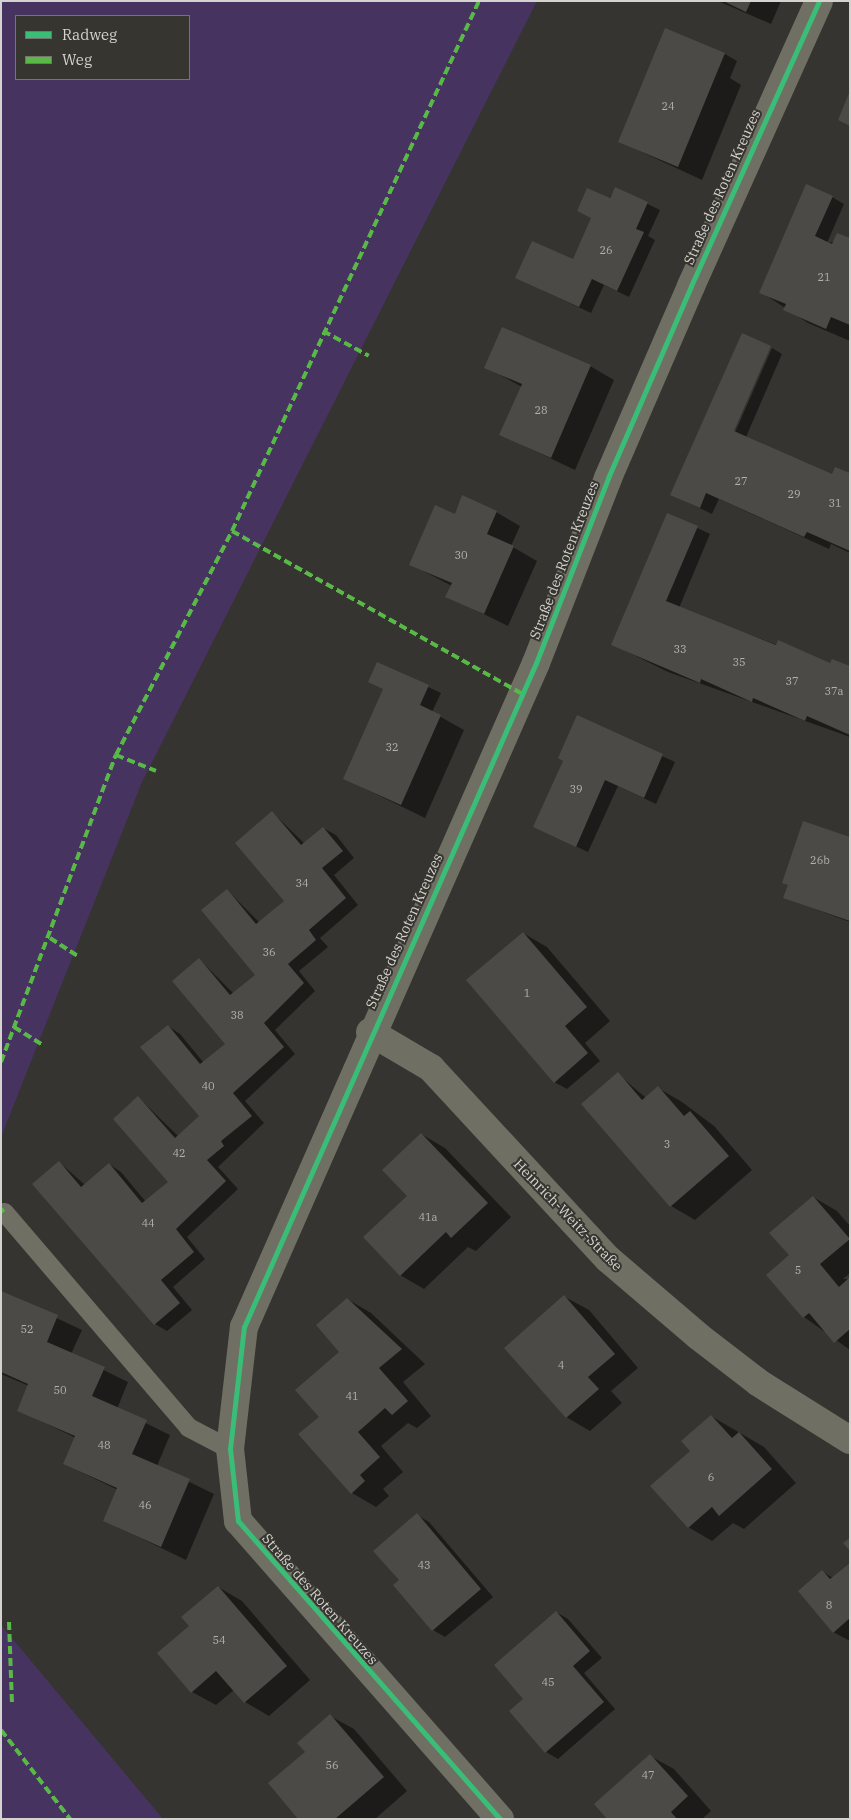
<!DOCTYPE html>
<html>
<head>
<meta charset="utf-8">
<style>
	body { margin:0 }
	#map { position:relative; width:851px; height:1820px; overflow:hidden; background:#353430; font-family:"IBM Plex Serif",serif }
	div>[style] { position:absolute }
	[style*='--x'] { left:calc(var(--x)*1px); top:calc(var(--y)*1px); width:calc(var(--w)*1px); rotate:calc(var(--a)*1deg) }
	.green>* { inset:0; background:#473360 }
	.shadow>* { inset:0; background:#0007 }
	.building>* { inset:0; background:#4b4a47 }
	.service>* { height:19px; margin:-9.5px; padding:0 9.5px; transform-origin:9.5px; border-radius:9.5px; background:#706f64 }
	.minor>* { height:28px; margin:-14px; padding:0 14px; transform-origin:14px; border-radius:14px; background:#706f64 }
	.quiet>* { height:4px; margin-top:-2px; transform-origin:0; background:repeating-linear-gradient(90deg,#58b947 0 8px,transparent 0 12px) }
	.cycleway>* { height:5px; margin:-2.5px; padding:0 2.5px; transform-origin:2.5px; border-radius:2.5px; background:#3abd76 }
	span { translate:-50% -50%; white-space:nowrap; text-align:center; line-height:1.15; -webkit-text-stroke:4px #36352f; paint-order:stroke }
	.number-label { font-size:11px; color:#b2b1ad }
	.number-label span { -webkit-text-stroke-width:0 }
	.street-label { font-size:14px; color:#d4d3cf }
	.frame { position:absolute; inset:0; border:2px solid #d4d3cf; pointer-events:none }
	.legend { position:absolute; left:15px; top:15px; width:175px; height:65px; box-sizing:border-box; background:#36352f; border:1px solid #75746f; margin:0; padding:6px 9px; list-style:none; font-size:15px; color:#d4d3cf }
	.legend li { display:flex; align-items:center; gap:10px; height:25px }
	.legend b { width:25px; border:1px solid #75746f }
</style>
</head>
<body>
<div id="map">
	<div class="green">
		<i style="clip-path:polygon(evenodd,1px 1px,537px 1px,142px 782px,1px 1137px,1px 1px,16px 16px,189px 16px,189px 79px,16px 79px,16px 16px)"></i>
		<i style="clip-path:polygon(1px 1625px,163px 1819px,1px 1819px)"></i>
	</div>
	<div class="shadow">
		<i style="clip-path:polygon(718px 1px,781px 1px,771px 24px)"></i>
		<i style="clip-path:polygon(725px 54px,737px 61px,730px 78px,741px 85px,702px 180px,620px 142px)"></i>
		<i style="clip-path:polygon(615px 188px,660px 210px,648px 236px,655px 240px,629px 297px,604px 285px,591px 313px,529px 284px,573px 261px)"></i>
		<i style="clip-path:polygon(832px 197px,844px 204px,827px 243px,850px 239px,850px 341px,808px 323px,761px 292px)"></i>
		<i style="clip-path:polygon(772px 348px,782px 354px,746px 437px,833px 476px,850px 475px,850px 553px,831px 544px,829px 549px,719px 499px,712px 514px,672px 495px,722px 462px)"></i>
		<i style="clip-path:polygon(590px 366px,614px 380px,575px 470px,501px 435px,522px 387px,486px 367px)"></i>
		<i style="clip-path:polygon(496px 512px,520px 526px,511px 546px,537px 561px,508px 626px,447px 596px,452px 586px,410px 564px,455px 516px)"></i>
		<i style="clip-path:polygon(668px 514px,710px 534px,679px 608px,831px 665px,850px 667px,850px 737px,668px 672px,612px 644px)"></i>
		<i style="clip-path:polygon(377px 663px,441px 693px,432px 712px,464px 730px,425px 818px,345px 779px,384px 689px)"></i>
		<i style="clip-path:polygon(577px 717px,675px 762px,656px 804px,618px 786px,588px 852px,535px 827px,564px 760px)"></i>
		<i style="clip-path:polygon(273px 813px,305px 844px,323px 828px,336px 835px,354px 858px,334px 875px,358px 905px,320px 938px,328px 947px,299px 971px,315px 991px,275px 1030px,295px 1054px,245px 1101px,264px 1123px,218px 1167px,238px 1189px,187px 1237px,205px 1259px,173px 1287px,192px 1310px,167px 1331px,155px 1324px,34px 1184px,59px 1162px,85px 1185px,109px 1164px,121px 1172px,146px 1202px,169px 1182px,139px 1098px,178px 1136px,201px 1116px,168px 1026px,180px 1034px,204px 1063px,226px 1044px,199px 959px,234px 994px,257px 975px,227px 890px,260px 923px,286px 901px)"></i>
		<i style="clip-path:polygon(850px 838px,850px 922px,785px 898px,789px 885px)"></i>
		<i style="clip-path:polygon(523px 933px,547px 947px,610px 1021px,585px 1043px,600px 1061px,567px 1089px,554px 1082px)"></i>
		<i style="clip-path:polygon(618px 1074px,646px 1098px,658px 1088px,682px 1102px,714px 1126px,752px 1170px,695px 1220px,671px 1206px,583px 1104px)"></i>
		<i style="clip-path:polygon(421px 1134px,445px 1148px,511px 1217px,476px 1251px,468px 1247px,424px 1289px,400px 1275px)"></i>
		<i style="clip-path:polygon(813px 1197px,837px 1211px,850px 1226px,850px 1273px,843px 1279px,850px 1279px,850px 1350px,804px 1317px,791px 1255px)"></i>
		<i style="clip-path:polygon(1px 1292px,82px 1330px,71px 1354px,128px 1382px,117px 1409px,170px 1435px,157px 1466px,214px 1494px,186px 1560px,105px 1521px,118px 1490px,64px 1464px,76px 1438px,18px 1410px,29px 1386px,1px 1374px)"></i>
		<i style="clip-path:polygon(565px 1297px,589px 1310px,638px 1368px,611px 1391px,622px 1403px,590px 1431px,566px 1417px)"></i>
		<i style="clip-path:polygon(347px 1299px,371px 1313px,425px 1364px,403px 1382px,431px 1416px,417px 1428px,408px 1423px,381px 1446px,403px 1472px,383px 1489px,389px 1496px,376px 1507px,352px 1493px,320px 1417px,341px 1352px)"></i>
		<i style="clip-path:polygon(711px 1416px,764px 1447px,796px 1483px,744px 1529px,733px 1523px,712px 1541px,688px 1527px)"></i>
		<i style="clip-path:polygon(417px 1515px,429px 1522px,493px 1597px,445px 1637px,433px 1630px,401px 1580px)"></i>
		<i style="clip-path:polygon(850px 1564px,850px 1641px,833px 1632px,823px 1572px,833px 1578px)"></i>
		<i style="clip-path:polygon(218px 1587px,242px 1601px,310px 1680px,269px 1716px,245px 1702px,234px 1690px,216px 1705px,192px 1692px,191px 1626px)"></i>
		<i style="clip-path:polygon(556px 1612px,568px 1619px,602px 1658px,584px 1673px,615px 1709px,558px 1759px,546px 1752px,511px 1711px,525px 1699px)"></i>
		<i style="clip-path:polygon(330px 1716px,354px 1729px,407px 1791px,375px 1819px,300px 1819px,307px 1752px)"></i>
		<i style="clip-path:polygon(650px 1756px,674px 1769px,711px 1811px,702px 1819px,609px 1819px)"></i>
	</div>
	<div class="building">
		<i style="clip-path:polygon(723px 1px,751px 1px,746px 12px)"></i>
		<i style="clip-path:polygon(665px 28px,725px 53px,678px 167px,618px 142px)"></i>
		<i style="clip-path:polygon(850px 91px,850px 126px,838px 120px)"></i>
		<i style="clip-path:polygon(806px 184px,833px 196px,815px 236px,832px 244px,837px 233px,850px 238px,850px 325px,831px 317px,826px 329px,783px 310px,786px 304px,759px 293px)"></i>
		<i style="clip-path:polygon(615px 187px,648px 202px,636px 229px,644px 232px,617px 291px,592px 279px,579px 307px,515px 278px,532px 241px,573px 259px,591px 218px,577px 211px,587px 188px,610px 198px)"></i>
		<i style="clip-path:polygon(502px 327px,591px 365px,551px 458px,499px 435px,522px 384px,484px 368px)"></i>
		<i style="clip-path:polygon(742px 333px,771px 346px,734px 431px,832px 474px,835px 467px,850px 473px,850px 551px,807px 532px,804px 537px,706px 493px,700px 508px,670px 495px)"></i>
		<i style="clip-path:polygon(462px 495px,497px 511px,487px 534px,514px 546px,484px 614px,445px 597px,452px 583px,409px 565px,435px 505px,455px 514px)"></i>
		<i style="clip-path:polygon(667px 513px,698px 526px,666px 601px,776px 645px,778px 640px,830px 663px,832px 659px,850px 666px,850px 735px,807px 716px,805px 721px,753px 698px,752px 702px,701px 679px,700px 683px,611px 645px)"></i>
		<i style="clip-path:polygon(377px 662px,429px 685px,420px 705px,441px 715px,401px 805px,343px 779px,383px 689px,368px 682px)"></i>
		<i style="clip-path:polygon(577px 715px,663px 754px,644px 798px,605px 780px,576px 847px,533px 827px,563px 761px,558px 758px)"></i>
		<i style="clip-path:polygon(272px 811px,301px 845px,323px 827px,343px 851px,322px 868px,346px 898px,309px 930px,316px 940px,288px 964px,304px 983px,264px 1023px,284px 1047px,233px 1093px,252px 1116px,221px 1141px,224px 1146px,207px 1160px,226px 1181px,176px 1229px,194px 1252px,161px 1280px,180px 1303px,154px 1325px,32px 1184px,59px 1161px,81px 1187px,109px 1163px,142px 1203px,168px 1182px,113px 1119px,138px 1096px,175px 1138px,199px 1116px,140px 1047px,168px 1025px,200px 1064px,225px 1044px,172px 981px,199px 958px,230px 995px,255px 975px,201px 910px,227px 889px,256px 924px,284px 901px,235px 843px)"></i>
		<i style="clip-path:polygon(803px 821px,850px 837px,850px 921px,783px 898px,788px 885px,782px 883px)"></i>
		<i style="clip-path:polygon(523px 932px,587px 1007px,565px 1026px,588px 1053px,554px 1083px,466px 980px)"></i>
		<i style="clip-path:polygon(618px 1072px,642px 1100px,658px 1086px,684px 1116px,690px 1111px,729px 1156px,670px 1207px,581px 1104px)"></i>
		<i style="clip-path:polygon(421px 1133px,488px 1203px,451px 1238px,446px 1232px,400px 1276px,363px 1237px,407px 1196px,382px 1170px)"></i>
		<i style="clip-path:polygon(813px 1196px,850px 1239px,820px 1264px,839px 1287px,850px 1277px,850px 1329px,834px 1343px,809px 1313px,803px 1318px,766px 1275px,789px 1255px,769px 1233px)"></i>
		<i style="clip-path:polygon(1px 1291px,58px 1315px,47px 1342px,105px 1367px,92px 1396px,147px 1420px,132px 1454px,190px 1479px,161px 1547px,103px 1521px,117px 1488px,63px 1464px,75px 1436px,17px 1411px,28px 1384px,1px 1372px)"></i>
		<i style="clip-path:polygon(564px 1295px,615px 1354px,588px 1377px,599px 1389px,566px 1418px,504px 1348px)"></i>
		<i style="clip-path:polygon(347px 1298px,402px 1349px,379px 1368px,408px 1401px,392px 1415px,385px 1408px,358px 1432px,380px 1457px,360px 1475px,365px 1481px,351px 1494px,298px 1434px,319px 1417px,295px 1390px,339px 1352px,316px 1325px)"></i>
		<i style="clip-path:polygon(711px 1415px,732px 1438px,739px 1432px,772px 1469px,719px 1516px,712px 1507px,688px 1528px,650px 1486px,690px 1451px,681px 1441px)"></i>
		<i style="clip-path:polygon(417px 1513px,481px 1589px,432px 1631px,393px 1585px,399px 1580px,373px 1551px)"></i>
		<i style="clip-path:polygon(850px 1538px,850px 1551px,843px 1543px)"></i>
		<i style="clip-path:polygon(850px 1563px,850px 1618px,833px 1633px,798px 1591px,822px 1570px,830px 1579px)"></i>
		<i style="clip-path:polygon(218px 1586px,287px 1666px,244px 1703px,216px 1671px,191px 1693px,157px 1653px,189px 1626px,181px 1617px)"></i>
		<i style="clip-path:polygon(556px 1611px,590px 1651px,573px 1666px,604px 1702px,545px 1753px,509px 1711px,523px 1699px,494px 1665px)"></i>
		<i style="clip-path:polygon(330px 1714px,384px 1777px,335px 1819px,298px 1819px,268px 1783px,305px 1752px,297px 1743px)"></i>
		<i style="clip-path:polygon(650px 1754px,688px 1796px,671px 1812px,677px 1819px,607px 1819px,594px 1804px)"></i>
	</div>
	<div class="service">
		<i style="--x:4;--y:1212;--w:283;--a:49.4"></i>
		<i style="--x:188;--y:1427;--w:47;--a:27.6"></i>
	</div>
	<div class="minor">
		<i style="--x:370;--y:1032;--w:71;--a:30.5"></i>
		<i style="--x:431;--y:1068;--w:260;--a:47.2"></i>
		<i style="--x:608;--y:1259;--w:118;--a:40.5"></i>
		<i style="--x:698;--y:1336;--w:77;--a:37.6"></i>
		<i style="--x:759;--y:1383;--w:107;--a:32.1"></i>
		<i style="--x:500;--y:1819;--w:397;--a:-131.3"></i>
		<i style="--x:238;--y:1521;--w:72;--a:-96.3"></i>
		<i style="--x:230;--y:1449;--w:123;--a:-83.5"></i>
		<i style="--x:244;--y:1327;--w:725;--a:-66.26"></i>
		<i style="--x:536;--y:663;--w:199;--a:-68.7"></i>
		<i style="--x:608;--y:478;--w:209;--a:-66.6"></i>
		<i style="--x:691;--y:286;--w:312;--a:-65.8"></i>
	</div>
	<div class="quiet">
		<i style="--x:323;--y:331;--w:52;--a:28.5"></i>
		<i style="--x:232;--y:531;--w:334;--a:29.3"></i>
		<i style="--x:116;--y:755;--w:43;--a:21.8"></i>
		<i style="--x:50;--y:938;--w:33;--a:33"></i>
		<i style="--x:14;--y:1027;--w:34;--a:32"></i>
		<i style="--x:1;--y:1062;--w:328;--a:-69.5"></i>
		<i style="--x:116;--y:755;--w:252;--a:-62.6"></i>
		<i style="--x:232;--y:531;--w:585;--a:-65.01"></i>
		<i style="--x:1;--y:1209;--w:4;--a:45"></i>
		<i style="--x:9;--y:1622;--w:81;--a:87.9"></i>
		<i style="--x:1;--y:1730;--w:113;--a:52.2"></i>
	</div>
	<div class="cycleway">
		<i style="--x:500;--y:1819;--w:397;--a:-131.3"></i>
		<i style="--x:238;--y:1521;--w:72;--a:-96.3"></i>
		<i style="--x:230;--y:1449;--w:123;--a:-83.5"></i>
		<i style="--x:244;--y:1327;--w:725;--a:-66.26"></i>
		<i style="--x:536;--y:663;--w:199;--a:-68.7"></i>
		<i style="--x:608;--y:478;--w:209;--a:-66.6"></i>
		<i style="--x:691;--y:286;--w:312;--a:-65.8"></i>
	</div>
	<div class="number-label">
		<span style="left:668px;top:106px">24</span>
		<span style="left:606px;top:250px">26</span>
		<span style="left:824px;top:277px">21</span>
		<span style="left:541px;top:410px">28</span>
		<span style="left:741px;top:481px">27</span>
		<span style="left:794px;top:494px">29</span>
		<span style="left:835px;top:503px">31</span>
		<span style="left:461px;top:555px">30</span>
		<span style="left:680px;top:649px">33</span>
		<span style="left:739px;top:662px">35</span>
		<span style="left:792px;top:681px">37</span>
		<span style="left:834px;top:691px">37a</span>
		<span style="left:392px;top:747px">32</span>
		<span style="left:576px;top:789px">39</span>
		<span style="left:820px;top:860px">26b</span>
		<span style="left:302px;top:883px">34</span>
		<span style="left:269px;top:952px">36</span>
		<span style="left:527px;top:993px">1</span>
		<span style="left:237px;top:1015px">38</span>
		<span style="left:208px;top:1086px">40</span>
		<span style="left:667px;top:1144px">3</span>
		<span style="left:179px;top:1153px">42</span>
		<span style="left:428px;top:1217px">41a</span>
		<span style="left:148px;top:1223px">44</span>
		<span style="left:798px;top:1270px">5</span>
		<span style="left:27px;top:1329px">52</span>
		<span style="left:561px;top:1365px">4</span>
		<span style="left:60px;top:1390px">50</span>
		<span style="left:352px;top:1396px">41</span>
		<span style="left:104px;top:1445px">48</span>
		<span style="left:711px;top:1477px">6</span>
		<span style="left:145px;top:1505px">46</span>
		<span style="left:424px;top:1565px">43</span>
		<span style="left:829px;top:1605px">8</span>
		<span style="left:219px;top:1640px">54</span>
		<span style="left:548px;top:1682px">45</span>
		<span style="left:332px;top:1765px">56</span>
		<span style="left:648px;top:1775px">47</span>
	</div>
	<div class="street-label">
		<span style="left:722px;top:187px;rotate:-66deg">Straße des Roten Kreuzes</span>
		<span style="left:564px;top:560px;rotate:-69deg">Straße des Roten Kreuzes</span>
		<span style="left:404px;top:931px;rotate:-66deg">Straße des Roten Kreuzes</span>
		<span style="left:568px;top:1215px;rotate:46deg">Heinrich-Weitz-Straße</span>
		<span style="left:320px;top:1599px;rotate:49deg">Straße des Roten Kreuzes</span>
	</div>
	<div class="frame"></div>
	<ul class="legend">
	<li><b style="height:6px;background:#3abd76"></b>Radweg</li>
	<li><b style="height:6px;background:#58b947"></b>Weg</li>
	</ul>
</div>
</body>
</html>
